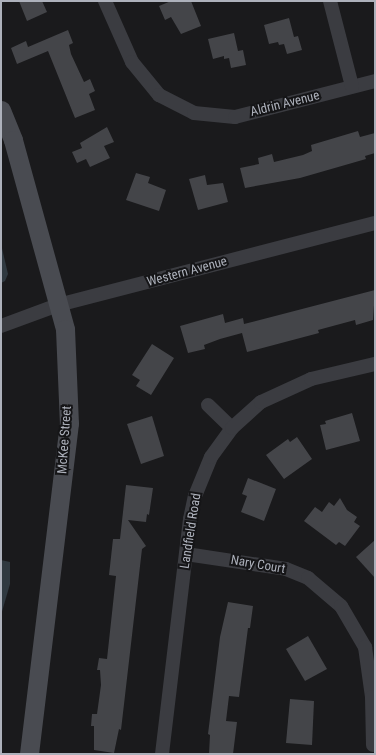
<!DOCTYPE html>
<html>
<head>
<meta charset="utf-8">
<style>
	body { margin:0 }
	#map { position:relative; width:376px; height:755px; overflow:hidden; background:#1a1a1c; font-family:"Roboto Condensed",sans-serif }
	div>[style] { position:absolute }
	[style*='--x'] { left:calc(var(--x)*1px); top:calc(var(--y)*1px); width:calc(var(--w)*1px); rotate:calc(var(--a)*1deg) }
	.water>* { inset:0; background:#303940 }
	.building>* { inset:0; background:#444549 }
	.street>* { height:14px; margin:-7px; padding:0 7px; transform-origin:7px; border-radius:7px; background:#3b3c41 }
	.secondary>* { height:19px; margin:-9.5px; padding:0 9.5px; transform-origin:9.5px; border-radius:9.5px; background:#494b51 }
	span { translate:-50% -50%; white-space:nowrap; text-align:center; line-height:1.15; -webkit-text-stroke:4px #151517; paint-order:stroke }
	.street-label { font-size:13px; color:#adb1bb }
	.frame { position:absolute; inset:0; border:2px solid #adb1bb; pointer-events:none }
</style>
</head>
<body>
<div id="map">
	<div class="water">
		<i style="clip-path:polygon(1px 244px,8px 274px,5px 281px,1px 283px)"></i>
		<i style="clip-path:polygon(1px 560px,10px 562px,10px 584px,1px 615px)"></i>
	</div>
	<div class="building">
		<i style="clip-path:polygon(19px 1px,42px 1px,47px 12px,27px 21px)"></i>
		<i style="clip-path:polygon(171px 1px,191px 1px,201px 26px,181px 34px,171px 17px,165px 20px,159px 6px)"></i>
		<i style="clip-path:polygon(289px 18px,294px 37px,298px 36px,302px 50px,287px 54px,284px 44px,279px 45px,278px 42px,269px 44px,264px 25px)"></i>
		<i style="clip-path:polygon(68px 30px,73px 43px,69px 45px,71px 54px,84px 82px,90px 79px,95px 91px,89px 94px,95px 110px,75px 118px,48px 51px,17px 64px,11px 48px,26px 41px,28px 47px)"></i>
		<i style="clip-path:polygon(234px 33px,238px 51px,243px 50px,246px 65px,231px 68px,229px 58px,224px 59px,224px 56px,213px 59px,208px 39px)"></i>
		<i style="clip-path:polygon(107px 127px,114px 142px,104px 146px,110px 158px,90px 167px,86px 159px,77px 163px,72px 152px,82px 148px,80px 143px)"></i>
		<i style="clip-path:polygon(358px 131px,360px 137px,375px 133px,375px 153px,365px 156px,366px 159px,300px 178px,245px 188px,240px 168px,259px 164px,258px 158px,272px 154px,274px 162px,303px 155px,312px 151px,311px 145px)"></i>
		<i style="clip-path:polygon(136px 173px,150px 177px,148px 183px,166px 190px,159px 211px,126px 200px)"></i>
		<i style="clip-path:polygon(205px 175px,207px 185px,223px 183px,228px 202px,198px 210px,189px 179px)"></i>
		<i style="clip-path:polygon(375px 290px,373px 320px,356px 325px,355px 320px,318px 330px,319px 333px,247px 352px,242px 333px,220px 339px,204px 345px,205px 349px,188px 353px,180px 326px,223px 314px,225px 323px,243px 318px,244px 324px)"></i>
		<i style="clip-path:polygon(152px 344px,174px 358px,151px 395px,136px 386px,140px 380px,132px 375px)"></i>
		<i style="clip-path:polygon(352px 413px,360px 441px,326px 450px,320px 425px,326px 424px,325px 421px)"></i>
		<i style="clip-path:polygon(152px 416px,164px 456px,141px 464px,127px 424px)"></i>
		<i style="clip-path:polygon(297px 437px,312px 459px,284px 479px,266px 455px,288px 439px,290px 442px)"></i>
		<i style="clip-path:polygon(248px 478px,276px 489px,264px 521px,241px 512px,247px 496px,242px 494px)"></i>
		<i style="clip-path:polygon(126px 485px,153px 488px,149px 515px,147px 514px,146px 522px,128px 520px,146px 546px,142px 549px,121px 730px,119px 729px,114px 753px,94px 750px,94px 726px,91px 726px,92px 714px,97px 714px,101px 685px,100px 670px,97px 670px,99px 658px,107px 659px,116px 576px,109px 575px,113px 539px,120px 539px)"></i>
		<i style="clip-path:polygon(340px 498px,347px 510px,357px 517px,354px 522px,360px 526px,345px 546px,339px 542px,336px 545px,304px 521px,315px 507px,322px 512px,329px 502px,334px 506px)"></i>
		<i style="clip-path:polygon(375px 540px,375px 578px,356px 557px)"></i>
		<i style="clip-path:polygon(228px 602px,253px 606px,250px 628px,248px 628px,239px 697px,229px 696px,226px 721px,237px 722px,233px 754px,209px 754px,210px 735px,208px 734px,220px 637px)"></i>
		<i style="clip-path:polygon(308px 636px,327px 669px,305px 681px,286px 649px)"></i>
		<i style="clip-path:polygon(290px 699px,314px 701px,312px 745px,286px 743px)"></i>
	</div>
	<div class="street">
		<i style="--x:105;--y:1;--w:67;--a:66.1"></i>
		<i style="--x:132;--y:62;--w:43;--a:50.7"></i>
		<i style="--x:159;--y:95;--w:39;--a:27"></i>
		<i style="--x:194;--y:113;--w:41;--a:5.6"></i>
		<i style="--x:235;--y:117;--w:145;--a:-14.4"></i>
		<i style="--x:330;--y:1;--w:88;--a:75.5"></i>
		<i style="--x:1;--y:326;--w:61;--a:-20.2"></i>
		<i style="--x:58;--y:305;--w:327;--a:-14.5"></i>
		<i style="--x:208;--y:405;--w:33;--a:44"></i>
		<i style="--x:186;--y:554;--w:101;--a:8.5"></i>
		<i style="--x:286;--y:569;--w:24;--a:22"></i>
		<i style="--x:308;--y:578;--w:43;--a:40.3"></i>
		<i style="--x:341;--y:606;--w:48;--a:59.7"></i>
		<i style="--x:365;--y:647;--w:50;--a:82"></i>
		<i style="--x:372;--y:697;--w:48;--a:88.8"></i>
		<i style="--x:162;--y:754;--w:237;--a:-83.2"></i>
		<i style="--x:190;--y:519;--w:24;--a:-78"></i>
		<i style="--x:195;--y:496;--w:42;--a:-67.7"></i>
		<i style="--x:211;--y:457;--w:36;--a:-54"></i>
		<i style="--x:232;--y:428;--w:39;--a:-42"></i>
		<i style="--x:261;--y:402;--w:55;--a:-24.7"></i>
		<i style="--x:311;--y:379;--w:66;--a:-13.2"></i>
	</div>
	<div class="secondary">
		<i style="--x:1;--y:110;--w:32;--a:68"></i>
		<i style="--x:13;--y:140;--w:196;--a:74.6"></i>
		<i style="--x:65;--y:329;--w:94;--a:87.6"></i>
		<i style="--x:69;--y:423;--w:333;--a:96.9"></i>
	</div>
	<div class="street-label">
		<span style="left:285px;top:104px;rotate:-14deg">Aldrin Avenue</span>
		<span style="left:187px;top:272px;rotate:-15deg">Western Avenue</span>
		<span style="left:65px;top:440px;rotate:-86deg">McKee Street</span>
		<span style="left:191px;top:531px;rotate:-81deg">Landfield Road</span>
		<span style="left:258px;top:565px;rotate:10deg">Nary Court</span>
	</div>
	<div class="frame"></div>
</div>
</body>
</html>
